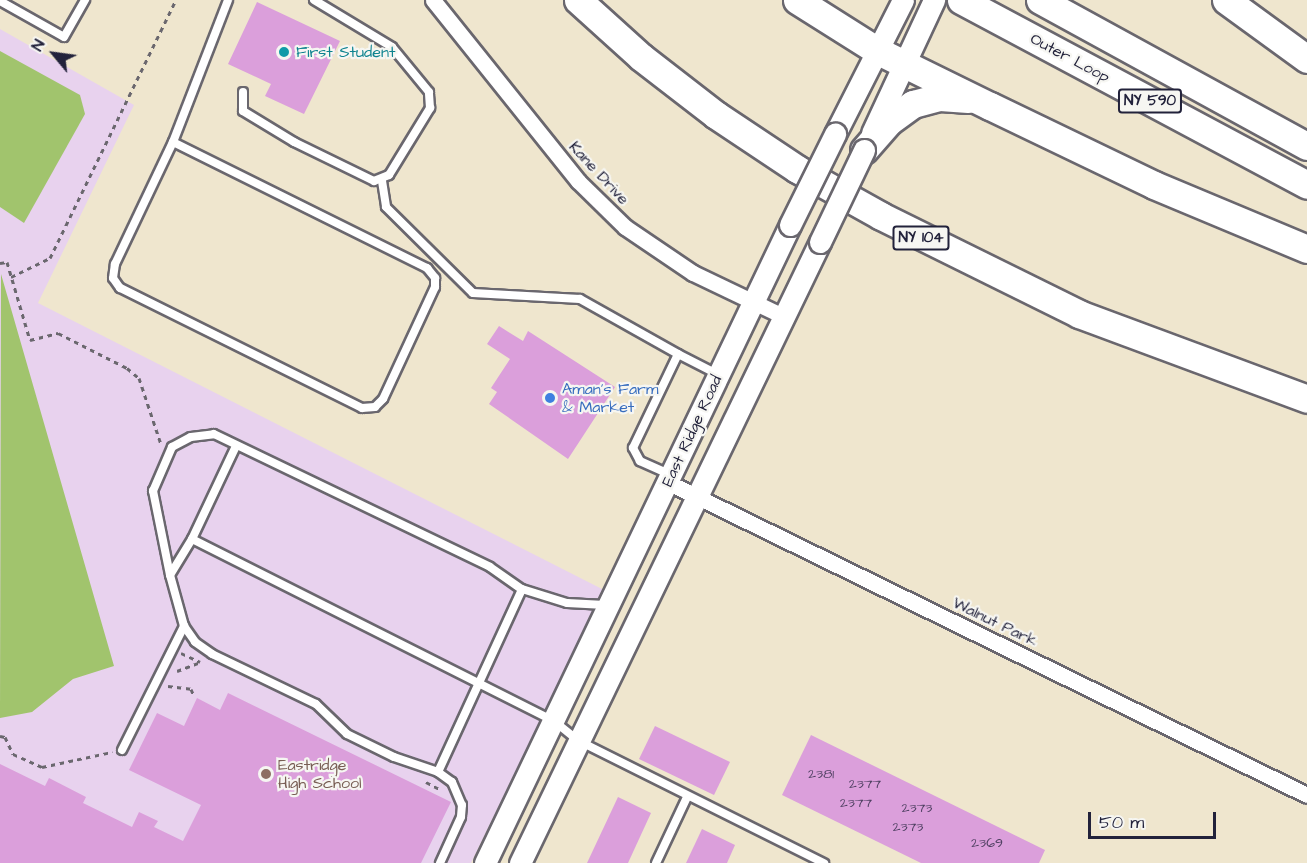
<!DOCTYPE html>
<html>
<head>
<meta charset="utf-8">
<style>
	body { margin:0 }
	#map { position:relative; width:1307px; height:863px; overflow:hidden; background:#efe6ce; font-family:"Architects Daughter",sans-serif }
	div>[style] { position:absolute }
	[style*='--x'] { left:calc(var(--x)*1px); top:calc(var(--y)*1px); width:calc(var(--w)*1px); rotate:calc(var(--a)*1deg) }
	.built>* { inset:0; background:#e8d2ee }
	.green>* { inset:0; background:#a1c46d }
	.building>* { inset:0; background:#db9fdb }
	.path>* { height:3px; margin-top:-1.5px; transform-origin:0; background:repeating-linear-gradient(90deg,#6a676e 0 4.5px,transparent 0 9px) }
	.roads { filter:drop-shadow(2px 0 #6a676e) drop-shadow(-2px 0 #6a676e) drop-shadow(0 2px #6a676e) drop-shadow(0 -2px #6a676e) }
	.service>* { height:8px; margin:-4px; padding:0 4px; transform-origin:4px; border-radius:4px; background:#fff }
	.minor>* { height:15px; margin:-7.5px; padding:0 7.5px; transform-origin:7.5px; border-radius:7.5px; background:#fff }
	.secondary>* { height:21px; margin:-10.5px; padding:0 10.5px; transform-origin:10.5px; border-radius:10.5px; background:#fff }
	.motorway>* { height:27px; margin:-13.5px; padding:0 13.5px; transform-origin:13.5px; border-radius:13.5px; background:#fff }
	.bridges { filter:drop-shadow(2px 0 #6a676e) drop-shadow(-2px 0 #6a676e) drop-shadow(0 2px #6a676e) drop-shadow(0 -2px #6a676e) }
	.secondary-bridge>* { height:21px; margin:-10.5px; padding:0 10.5px; transform-origin:10.5px; border-radius:10.5px; background:#fff }
	.dots>* { width:16px; height:16px; translate:-50% -50%; box-sizing:border-box; border:3px solid #f6f6f2; border-radius:50% }
	span { translate:-50% -50%; white-space:nowrap; text-align:center; line-height:1.15; -webkit-text-stroke:4.5px #f6f6f2; paint-order:stroke }
	.number-label { font-size:14px; color:#504163 }
	.number-label span { -webkit-text-stroke-width:0 }
	.shield-label span { padding:2px 4px; background:#f6f6f2; border:2px solid; border-radius:4px; -webkit-text-stroke-width:0 }
	.shield-label { font-size:15px; color:#22223b; font-weight:700 }
	.culture-label { font-size:16px; color:#0d838f }
	.left { translate:0 -50%; text-align:left }
	.street-label { font-size:16px; color:#22223b }
	.shop-label { font-size:16px; color:#366cbe }
	.education-label { font-size:16px; color:#785e54 }
	.north { position:absolute; left:24px; top:24px; width:60px; height:60px; -webkit-text-stroke:4px #f6f6f2; paint-order:stroke; rotate:299deg; font-size:16px; font-weight:700; line-height:24px; text-align:center; color:#22223b }
	.north::after { content:''; display:block; margin:auto; width:21px; height:27px; background:#22223b; clip-path:polygon(50% 0,100% 100%,50% 72%,0 100%) }
	.scale { position:absolute; left:1088px; top:812px; width:128px; height:27px; box-sizing:border-box; border:3px solid #22223b; border-top:0; padding-left:8px; font-size:18px; line-height:21px; white-space:nowrap; color:#22223b; -webkit-text-stroke:4px #f6f6f2; paint-order:stroke }
</style>
</head>
<body>
<div id="map">
	<div class="built">
		<i style="clip-path:polygon(0 29px,134px 105px,38px 303px,604px 590px,471px 863px,0 863px)"></i>
	</div>
	<div class="green">
		<i style="clip-path:polygon(0 51px,80px 95px,85px 114px,24px 223px,0 207px)"></i>
		<i style="clip-path:polygon(1px 274px,114px 666px,73px 679px,32px 712px,0 718px)"></i>
	</div>
	<div class="building">
		<i style="clip-path:polygon(257px 2px,340px 41px,304px 114px,265px 96px,271px 84px,228px 64px)"></i>
		<i style="clip-path:polygon(499px 326px,523px 341px,528px 331px,615px 387px,568px 459px,489px 404px,497px 392px,491px 388px,510px 359px,487px 344px)"></i>
		<i style="clip-path:polygon(228px 693px,451px 802px,421px 863px,0 863px,0 764px,45px 786px,49px 778px,86px 797px,83px 803px,132px 827px,139px 812px,158px 821px,154px 827px,183px 841px,201px 805px,129px 770px,157px 713px,184px 726px,197px 698px,220px 710px)"></i>
		<i style="clip-path:polygon(655px 726px,730px 762px,714px 795px,639px 759px)"></i>
		<i style="clip-path:polygon(811px 735px,1045px 850px,1039px 863px,921px 863px,782px 795px)"></i>
		<i style="clip-path:polygon(618px 797px,651px 813px,628px 863px,587px 863px)"></i>
		<i style="clip-path:polygon(702px 829px,735px 845px,727px 863px,686px 863px)"></i>
	</div>
	<div class="path">
		<i style="--x:0;--y:263;--w:7;--a:-8"></i>
		<i style="--x:7;--y:262;--w:81;--a:73.6"></i>
		<i style="--x:30;--y:340;--w:29;--a:-14"></i>
		<i style="--x:58;--y:333;--w:77;--a:26.9"></i>
		<i style="--x:127;--y:368;--w:16;--a:40"></i>
		<i style="--x:139;--y:378;--w:70;--a:71.6"></i>
		<i style="--x:11;--y:277;--w:43;--a:-26"></i>
		<i style="--x:50;--y:258;--w:287;--a:-64"></i>
		<i style="--x:181;--y:653;--w:21;--a:25"></i>
		<i style="--x:177;--y:671;--w:25;--a:-21"></i>
		<i style="--x:168;--y:686;--w:23;--a:7"></i>
		<i style="--x:191;--y:689;--w:8;--a:67"></i>
		<i style="--x:0;--y:736;--w:5;--a:11"></i>
		<i style="--x:5;--y:737;--w:19;--a:65"></i>
		<i style="--x:13;--y:754;--w:32;--a:24"></i>
		<i style="--x:42;--y:767;--w:72;--a:-12.1"></i>
		<i style="--x:426;--y:782;--w:15;--a:28"></i>
	</div>
	<div class="roads">
		<div class="service">
			<i style="--x:0;--y:1;--w:73;--a:29.4"></i>
			<i style="--x:64;--y:37;--w:43;--a:-60.4"></i>
			<i style="--x:243;--y:92;--w:19;--a:90"></i>
			<i style="--x:243;--y:111;--w:60;--a:31.3"></i>
			<i style="--x:294;--y:142;--w:89;--a:26"></i>
			<i style="--x:374;--y:181;--w:16;--a:-22"></i>
			<i style="--x:389;--y:175;--w:79;--a:-58.5"></i>
			<i style="--x:430;--y:108;--w:16;--a:-94"></i>
			<i style="--x:429;--y:92;--w:58;--a:-129.4"></i>
			<i style="--x:392;--y:47;--w:91;--a:-148.9"></i>
			<i style="--x:173;--y:142;--w:284;--a:26.4"></i>
			<i style="--x:427;--y:268;--w:13;--a:51"></i>
			<i style="--x:435;--y:278;--w:9;--a:90"></i>
			<i style="--x:435;--y:287;--w:123;--a:114.9"></i>
			<i style="--x:383;--y:399;--w:11;--a:135"></i>
			<i style="--x:375;--y:407;--w:13;--a:176"></i>
			<i style="--x:362;--y:408;--w:270;--a:-153.6"></i>
			<i style="--x:120;--y:288;--w:12;--a:-125"></i>
			<i style="--x:113;--y:278;--w:14;--a:-82"></i>
			<i style="--x:115;--y:264;--w:135;--a:-64.6"></i>
			<i style="--x:173;--y:142;--w:152;--a:-68.8"></i>
			<i style="--x:382;--y:181;--w:26;--a:81"></i>
			<i style="--x:386;--y:207;--w:122;--a:44.7"></i>
			<i style="--x:473;--y:293;--w:107;--a:3.2"></i>
			<i style="--x:580;--y:299;--w:112;--a:29.3"></i>
			<i style="--x:236;--y:446;--w:103;--a:115.3"></i>
			<i style="--x:192;--y:539;--w:42;--a:121.4"></i>
			<i style="--x:170;--y:575;--w:86;--a:-101.4"></i>
			<i style="--x:153;--y:491;--w:48;--a:-66.6"></i>
			<i style="--x:172;--y:447;--w:21;--a:-28"></i>
			<i style="--x:191;--y:437;--w:23;--a:-7"></i>
			<i style="--x:214;--y:434;--w:306;--a:25.7"></i>
			<i style="--x:490;--y:567;--w:39;--a:35"></i>
			<i style="--x:522;--y:589;--w:47;--a:17.3"></i>
			<i style="--x:567;--y:603;--w:38;--a:3"></i>
			<i style="--x:669;--y:474;--w:32;--a:-156"></i>
			<i style="--x:640;--y:461;--w:15;--a:-118"></i>
			<i style="--x:633;--y:448;--w:104;--a:-64.4"></i>
			<i style="--x:678;--y:354;--w:44;--a:27.1"></i>
			<i style="--x:192;--y:539;--w:405;--a:26.7"></i>
			<i style="--x:554;--y:721;--w:32;--a:39"></i>
			<i style="--x:579;--y:741;--w:274;--a:26.5"></i>
			<i style="--x:170;--y:575;--w:53;--a:74.6"></i>
			<i style="--x:184;--y:626;--w:19;--a:55"></i>
			<i style="--x:195;--y:642;--w:21;--a:35"></i>
			<i style="--x:212;--y:654;--w:115;--a:25.7"></i>
			<i style="--x:316;--y:704;--w:43;--a:44.1"></i>
			<i style="--x:347;--y:734;--w:52;--a:26.1"></i>
			<i style="--x:394;--y:757;--w:46;--a:18.8"></i>
			<i style="--x:438;--y:772;--w:17;--a:36"></i>
			<i style="--x:452;--y:782;--w:25;--a:67"></i>
			<i style="--x:462;--y:805;--w:12;--a:95"></i>
			<i style="--x:461;--y:817;--w:51;--a:114.5"></i>
			<i style="--x:122;--y:750;--w:139;--a:-63.4"></i>
			<i style="--x:438;--y:772;--w:201;--a:-65.3"></i>
			<i style="--x:656;--y:863;--w:73;--a:-64.8"></i>
		</div>
		<div class="minor">
			<i style="--x:433;--y:0;--w:232;--a:51.3"></i>
			<i style="--x:578;--y:181;--w:66;--a:44.4"></i>
			<i style="--x:625;--y:227;--w:82;--a:34.1"></i>
			<i style="--x:693;--y:273;--w:102;--a:25.6"></i>
			<i style="--x:667;--y:482;--w:712;--a:26.06"></i>
		</div>
		<div class="secondary">
			<i style="--x:872;--y:133;--w:147;--a:-65"></i>
			<i style="--x:835;--y:134;--w:150;--a:-63.1"></i>
			<i style="--x:485;--y:863;--w:707;--a:-64.45"></i>
			<i style="--x:520;--y:863;--w:690;--a:-64.22"></i>
		</div>
		<div class="motorway">
			<i style="--x:578;--y:0;--w:85;--a:42.1"></i>
			<i style="--x:641;--y:57;--w:95;--a:37.7"></i>
			<i style="--x:716;--y:115;--w:97;--a:33.7"></i>
			<i style="--x:797;--y:169;--w:96;--a:29.2"></i>
			<i style="--x:881;--y:216;--w:221;--a:26.3"></i>
			<i style="--x:1079;--y:314;--w:243;--a:20.4"></i>
			<i style="--x:797;--y:0;--w:93;--a:32.3"></i>
			<i style="--x:876;--y:50;--w:127;--a:26.2"></i>
			<i style="--x:990;--y:106;--w:182;--a:25.7"></i>
			<i style="--x:1154;--y:185;--w:166;--a:22.7"></i>
			<i style="--x:961;--y:0;--w:392;--a:28.1"></i>
			<i style="--x:1040;--y:0;--w:304;--a:28.7"></i>
			<i style="--x:1226;--y:0;--w:100;--a:36.1"></i>
			<i style="--x:864;--y:150;--w:37;--a:-49"></i>
			<i style="--x:888;--y:122;--w:31;--a:-36"></i>
			<i style="--x:913;--y:104;--w:28;--a:-15"></i>
			<i style="--x:940;--y:97;--w:28;--a:4"></i>
		</div>
	</div>
	<div class="bridges">
		<div class="secondary-bridge">
			<i style="--x:790;--y:225;--w:102;--a:-63.7"></i>
			<i style="--x:820;--y:242;--w:102;--a:-64.4"></i>
		</div>
	</div>
	<div class="dots">
		<i style="left:284px;top:52px;background:#0f9aa8"></i>
		<i style="left:550px;top:398px;background:#3f7fe0"></i>
		<i style="left:266px;top:774px;background:#8d6e63"></i>
	</div>
	<div class="number-label">
		<span style="left:821px;top:774px">2381</span>
		<span style="left:865px;top:784px">2377</span>
		<span style="left:856px;top:803px">2377</span>
		<span style="left:917px;top:808px">2373</span>
		<span style="left:908px;top:827px">2373</span>
		<span style="left:987px;top:843px">2369</span>
	</div>
	<div class="shield-label">
		<span style="left:1150px;top:101px">NY 590</span>
		<span style="left:921px;top:238px">NY 104</span>
	</div>
	<div class="culture-label">
		<span class="left" style="left:296px;top:52px">First Student</span>
	</div>
	<div class="street-label">
		<span style="left:1070px;top:58px;rotate:28deg">Outer Loop</span>
		<span style="left:599px;top:173px;rotate:47deg">Kane Drive</span>
		<span style="left:692px;top:431px;rotate:-65deg">East Ridge Road</span>
		<span style="left:995px;top:622px;rotate:26deg">Walnut Park</span>
	</div>
	<div class="shop-label">
		<span class="left" style="left:562px;top:398px">Aman's Farm<br>&amp; Market</span>
	</div>
	<div class="education-label">
		<span class="left" style="left:278px;top:774px">Eastridge<br>High School</span>
	</div>
	<div class="north">N</div>
	<div class="scale">50 m</div>
</div>
</body>
</html>
